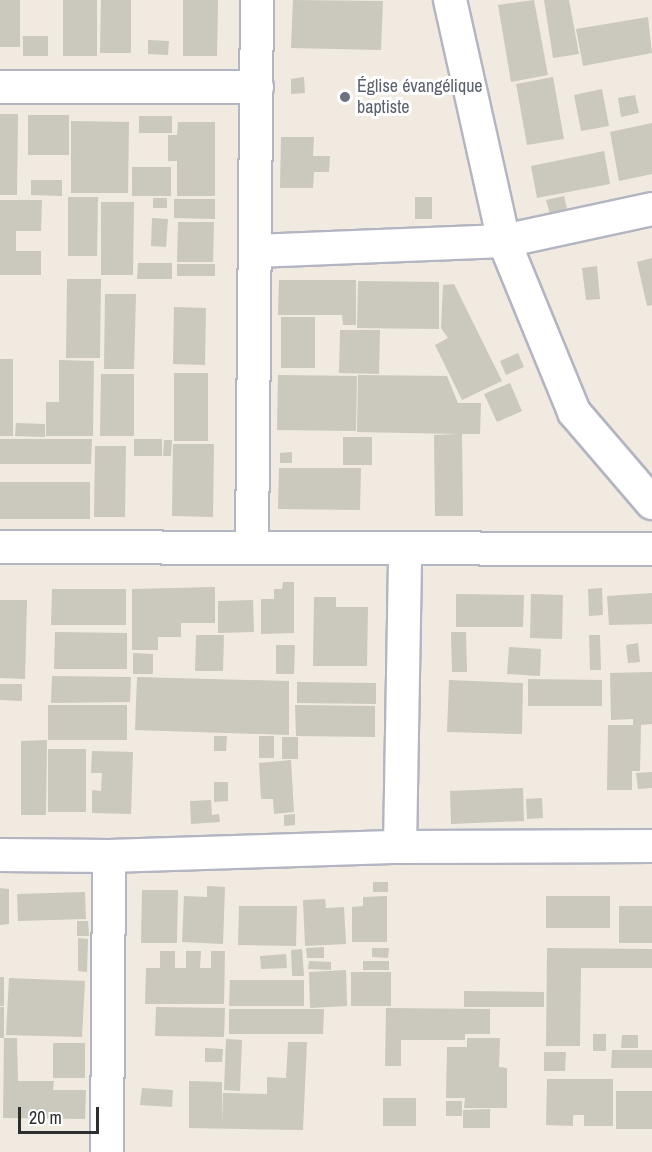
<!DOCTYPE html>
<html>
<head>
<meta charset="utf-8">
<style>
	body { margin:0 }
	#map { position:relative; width:652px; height:1152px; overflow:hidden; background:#f0eae0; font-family:"Archivo Narrow",sans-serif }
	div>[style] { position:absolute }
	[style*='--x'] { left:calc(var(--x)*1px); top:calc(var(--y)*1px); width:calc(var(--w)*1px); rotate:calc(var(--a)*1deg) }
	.building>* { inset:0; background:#cbc8be }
	.roads { filter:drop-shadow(2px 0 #b3b5c2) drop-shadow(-2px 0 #b3b5c2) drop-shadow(0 2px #b3b5c2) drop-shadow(0 -2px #b3b5c2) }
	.minor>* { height:32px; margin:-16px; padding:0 16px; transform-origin:16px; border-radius:16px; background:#fff }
	.dots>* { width:16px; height:16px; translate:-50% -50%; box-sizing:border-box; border:3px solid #fff; border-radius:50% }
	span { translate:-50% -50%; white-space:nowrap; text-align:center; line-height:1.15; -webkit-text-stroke:6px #fff; paint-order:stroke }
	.worship-label { font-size:18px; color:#5b616d }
	.left { translate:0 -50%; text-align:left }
	.scale { position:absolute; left:18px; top:1107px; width:81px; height:27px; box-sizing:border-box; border:3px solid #2e2e2e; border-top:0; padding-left:8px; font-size:18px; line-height:21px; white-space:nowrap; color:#2e2e2e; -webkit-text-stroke:4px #fff; paint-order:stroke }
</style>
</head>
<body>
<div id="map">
	<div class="building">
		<i style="clip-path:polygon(0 0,20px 0,20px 47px,0 47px)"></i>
		<i style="clip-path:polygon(63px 0,97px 0,97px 56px,63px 56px)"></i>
		<i style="clip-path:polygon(101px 0,131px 0,131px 53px,100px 53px)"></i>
		<i style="clip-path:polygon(183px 0,218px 0,217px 56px,183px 56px)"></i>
		<i style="clip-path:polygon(293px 0,383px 1px,381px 50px,291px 48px)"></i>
		<i style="clip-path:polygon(534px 0,548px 75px,511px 82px,498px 5px)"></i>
		<i style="clip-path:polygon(544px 0,569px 0,579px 54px,553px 58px)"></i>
		<i style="clip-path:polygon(648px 17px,652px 53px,583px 66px,576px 29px)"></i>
		<i style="clip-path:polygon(23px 36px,48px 36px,48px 56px,23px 56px)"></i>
		<i style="clip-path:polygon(148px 40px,169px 41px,168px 55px,148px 54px)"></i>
		<i style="clip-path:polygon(304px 77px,305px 93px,291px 94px,291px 79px)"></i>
		<i style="clip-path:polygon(553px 77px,564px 139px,527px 145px,516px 84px)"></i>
		<i style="clip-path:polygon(602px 89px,609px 126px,581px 131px,574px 95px)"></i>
		<i style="clip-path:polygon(635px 95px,639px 113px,621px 117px,618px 98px)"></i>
		<i style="clip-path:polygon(0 114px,18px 114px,17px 195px,0 195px)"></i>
		<i style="clip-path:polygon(28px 115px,69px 115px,69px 155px,28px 155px)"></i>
		<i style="clip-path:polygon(139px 116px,172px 116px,172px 133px,139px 133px)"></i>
		<i style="clip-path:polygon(71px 121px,129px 122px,128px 193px,71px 193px)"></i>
		<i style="clip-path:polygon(178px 122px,215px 122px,215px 196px,177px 196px,177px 161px,168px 161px,168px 135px,177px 135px)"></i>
		<i style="clip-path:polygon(652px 123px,652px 174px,619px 181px,610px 132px)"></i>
		<i style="clip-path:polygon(281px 137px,314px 137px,313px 156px,330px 156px,329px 172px,314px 172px,313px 188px,280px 188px)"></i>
		<i style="clip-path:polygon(604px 151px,610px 184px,537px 198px,531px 166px)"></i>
		<i style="clip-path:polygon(132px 167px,171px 167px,171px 196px,132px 196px)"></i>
		<i style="clip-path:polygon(31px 180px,62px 180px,62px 196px,31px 195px)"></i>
		<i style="clip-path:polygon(564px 196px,568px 213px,551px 217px,546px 200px)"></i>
		<i style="clip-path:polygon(68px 197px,98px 197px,97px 256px,68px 256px)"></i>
		<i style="clip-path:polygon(415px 197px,432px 197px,432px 219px,415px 219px)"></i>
		<i style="clip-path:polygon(153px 198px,167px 198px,167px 208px,153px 208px)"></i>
		<i style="clip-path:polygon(174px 199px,215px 199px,215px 219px,174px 218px)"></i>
		<i style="clip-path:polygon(0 200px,42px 200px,41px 231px,16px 231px,16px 251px,41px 251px,41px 275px,0 275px)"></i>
		<i style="clip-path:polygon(101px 202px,134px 202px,133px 275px,101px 275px)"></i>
		<i style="clip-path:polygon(152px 218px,168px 219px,166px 247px,151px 246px)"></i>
		<i style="clip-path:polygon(178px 222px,214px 222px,213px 262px,177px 262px)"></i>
		<i style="clip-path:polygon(652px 258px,652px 305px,647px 306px,637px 262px)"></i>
		<i style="clip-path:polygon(138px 263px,172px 263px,172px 279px,137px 279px)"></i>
		<i style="clip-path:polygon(177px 264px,215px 264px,215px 276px,177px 276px)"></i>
		<i style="clip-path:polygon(597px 266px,600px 299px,586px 300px,582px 268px)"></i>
		<i style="clip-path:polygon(67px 279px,101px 279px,100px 358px,66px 358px)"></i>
		<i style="clip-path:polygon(279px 280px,356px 280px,356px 325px,343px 325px,342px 315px,278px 315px)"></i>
		<i style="clip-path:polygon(358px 281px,439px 282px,439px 329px,357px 328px)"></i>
		<i style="clip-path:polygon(454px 284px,502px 381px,462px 400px,435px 345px,448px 338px,441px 328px,443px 285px)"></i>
		<i style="clip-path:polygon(105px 294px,136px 294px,134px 369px,104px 369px)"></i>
		<i style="clip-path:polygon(174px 307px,206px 308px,205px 365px,173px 364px)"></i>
		<i style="clip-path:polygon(281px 317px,315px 317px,315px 368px,281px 368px)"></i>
		<i style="clip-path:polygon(340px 330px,380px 330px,379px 374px,339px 373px)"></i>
		<i style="clip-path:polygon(518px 353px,524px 367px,506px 375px,500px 361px)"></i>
		<i style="clip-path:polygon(0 359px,13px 359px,13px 436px,0 436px)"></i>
		<i style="clip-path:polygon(59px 360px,94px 361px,93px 436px,46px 436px,46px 402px,59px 402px)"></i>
		<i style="clip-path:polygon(174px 373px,208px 373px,208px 441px,174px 441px)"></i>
		<i style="clip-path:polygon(101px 374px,134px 374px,134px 436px,100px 436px)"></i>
		<i style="clip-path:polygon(278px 375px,357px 376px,356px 431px,277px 430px)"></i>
		<i style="clip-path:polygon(358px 375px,447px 376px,458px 403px,481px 403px,480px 434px,462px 434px,463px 516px,435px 516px,434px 435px,459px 434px,357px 432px)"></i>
		<i style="clip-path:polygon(510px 383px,522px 411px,497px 422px,484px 394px)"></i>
		<i style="clip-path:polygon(16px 423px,45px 424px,45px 437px,15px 436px)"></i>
		<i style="clip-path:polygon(343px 437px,372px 437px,372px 465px,343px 465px)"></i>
		<i style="clip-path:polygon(0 439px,92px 439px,91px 464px,0 464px)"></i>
		<i style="clip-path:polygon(134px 439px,162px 439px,162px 456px,134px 456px)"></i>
		<i style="clip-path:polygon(164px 440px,172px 440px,171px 456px,163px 456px)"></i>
		<i style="clip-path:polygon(173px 444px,214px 444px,213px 517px,172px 516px)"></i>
		<i style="clip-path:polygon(95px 446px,126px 446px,125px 517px,94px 517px)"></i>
		<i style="clip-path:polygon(292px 452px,292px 463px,280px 463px,280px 453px)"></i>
		<i style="clip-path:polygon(279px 468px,361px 468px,360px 510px,278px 509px)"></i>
		<i style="clip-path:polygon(0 482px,90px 482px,90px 519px,0 519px)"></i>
		<i style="clip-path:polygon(283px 582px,294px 582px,294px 633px,261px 634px,261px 599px,274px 599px,274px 589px,282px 589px)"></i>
		<i style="clip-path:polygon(215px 587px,215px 623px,181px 623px,181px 637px,158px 637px,158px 650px,132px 650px,132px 589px)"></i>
		<i style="clip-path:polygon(602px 588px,603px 615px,589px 616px,588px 589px)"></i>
		<i style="clip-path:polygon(52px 589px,126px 589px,126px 625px,51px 625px)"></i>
		<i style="clip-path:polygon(652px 593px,652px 624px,609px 625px,607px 596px)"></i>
		<i style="clip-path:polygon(456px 594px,524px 595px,523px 627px,456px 627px)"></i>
		<i style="clip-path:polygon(531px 594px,563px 595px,562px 639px,530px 638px)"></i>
		<i style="clip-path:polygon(314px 597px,336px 597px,336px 607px,368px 607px,367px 666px,313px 666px)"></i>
		<i style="clip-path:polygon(0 600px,27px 600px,25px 679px,0 678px)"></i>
		<i style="clip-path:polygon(253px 600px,254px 632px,218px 633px,218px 601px)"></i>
		<i style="clip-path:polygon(55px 632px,127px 633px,127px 669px,54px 669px)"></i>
		<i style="clip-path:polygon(451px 632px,466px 632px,467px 672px,452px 672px)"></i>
		<i style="clip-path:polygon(196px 635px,224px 635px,223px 671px,195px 671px)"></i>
		<i style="clip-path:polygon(589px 635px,600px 635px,601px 670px,590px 670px)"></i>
		<i style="clip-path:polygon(638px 643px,640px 662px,628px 663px,626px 645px)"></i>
		<i style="clip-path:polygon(276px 645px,295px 645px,294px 674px,276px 674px)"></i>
		<i style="clip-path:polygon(509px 647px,541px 649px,540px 676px,507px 674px)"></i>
		<i style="clip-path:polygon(133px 653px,153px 654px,153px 674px,133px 674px)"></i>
		<i style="clip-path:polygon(652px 672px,652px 724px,641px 725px,640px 771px,632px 771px,632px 790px,607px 790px,608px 725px,633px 725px,633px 719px,611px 720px,610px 673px)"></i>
		<i style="clip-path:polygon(52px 676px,131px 677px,130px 702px,51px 703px)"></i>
		<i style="clip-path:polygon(137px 677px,289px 681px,289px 735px,135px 730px)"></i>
		<i style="clip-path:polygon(528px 679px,602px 680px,602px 706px,528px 706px)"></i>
		<i style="clip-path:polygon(449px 680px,523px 683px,522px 734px,447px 732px)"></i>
		<i style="clip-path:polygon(297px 682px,376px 683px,376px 704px,297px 703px)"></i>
		<i style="clip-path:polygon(0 684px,22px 684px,22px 701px,0 700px)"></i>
		<i style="clip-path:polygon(48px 705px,127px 705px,127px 740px,48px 740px)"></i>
		<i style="clip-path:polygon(295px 705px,375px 706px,375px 737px,296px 736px)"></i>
		<i style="clip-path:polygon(214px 736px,227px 736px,226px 751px,214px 751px)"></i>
		<i style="clip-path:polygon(259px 736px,274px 736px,274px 758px,259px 758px)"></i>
		<i style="clip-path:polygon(282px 737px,298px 737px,298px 759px,282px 759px)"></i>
		<i style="clip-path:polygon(47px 740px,46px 815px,21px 815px,21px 741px)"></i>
		<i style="clip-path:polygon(48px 749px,86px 749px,86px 812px,48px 812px)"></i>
		<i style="clip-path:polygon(92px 751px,133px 752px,131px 814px,92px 813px,92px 790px,101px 791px,102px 773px,91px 773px)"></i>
		<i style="clip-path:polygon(291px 760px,294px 812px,274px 814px,273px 799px,261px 799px,259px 763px)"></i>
		<i style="clip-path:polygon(652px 772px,652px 788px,638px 789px,636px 773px)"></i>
		<i style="clip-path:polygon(214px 782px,228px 782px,228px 801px,214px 802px)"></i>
		<i style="clip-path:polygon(523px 788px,524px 821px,451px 824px,450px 791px)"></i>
		<i style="clip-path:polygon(542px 798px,543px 818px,527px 819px,526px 799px)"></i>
		<i style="clip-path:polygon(211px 800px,212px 815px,219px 814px,220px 822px,191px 824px,190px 801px)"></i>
		<i style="clip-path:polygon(295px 814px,295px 825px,284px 826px,284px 815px)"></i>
		<i style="clip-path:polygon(373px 882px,388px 882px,388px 892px,373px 892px)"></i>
		<i style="clip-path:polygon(207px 886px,225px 887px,223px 944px,182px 942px,184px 896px,207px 897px)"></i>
		<i style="clip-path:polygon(0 888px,9px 889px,9px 924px,0 925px)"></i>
		<i style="clip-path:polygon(142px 890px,178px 890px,177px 943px,141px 943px)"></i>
		<i style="clip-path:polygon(85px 892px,86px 919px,18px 921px,17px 894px)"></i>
		<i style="clip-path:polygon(387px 896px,387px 942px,352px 942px,352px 907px,363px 906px,363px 897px)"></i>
		<i style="clip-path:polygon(546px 896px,610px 896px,610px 928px,546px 928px)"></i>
		<i style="clip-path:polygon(325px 899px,326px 908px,344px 907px,346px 944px,305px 946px,303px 900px)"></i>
		<i style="clip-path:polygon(239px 906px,297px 906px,296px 946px,238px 945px)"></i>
		<i style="clip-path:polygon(619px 906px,652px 906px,652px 943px,619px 943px)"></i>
		<i style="clip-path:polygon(77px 921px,88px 921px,89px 936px,77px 936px)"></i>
		<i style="clip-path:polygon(78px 938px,88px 939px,87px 972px,78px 971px)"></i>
		<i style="clip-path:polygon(324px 947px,324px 958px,307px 958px,306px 948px)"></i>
		<i style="clip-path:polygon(372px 948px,389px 948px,388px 958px,372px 957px)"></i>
		<i style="clip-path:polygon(547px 948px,652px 949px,652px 968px,581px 968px,580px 1046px,546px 1046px)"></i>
		<i style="clip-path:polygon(302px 949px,304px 976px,292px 976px,291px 950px)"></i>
		<i style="clip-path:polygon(160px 951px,175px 951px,175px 968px,186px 968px,186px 951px,201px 951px,200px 968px,211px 968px,211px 951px,225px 951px,224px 1004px,145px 1004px,146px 968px,160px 968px)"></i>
		<i style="clip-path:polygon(286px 954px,287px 968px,261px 969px,260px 956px)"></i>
		<i style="clip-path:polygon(309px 961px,331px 962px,331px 970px,308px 969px)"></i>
		<i style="clip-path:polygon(363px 961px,389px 961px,389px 970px,363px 970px)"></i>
		<i style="clip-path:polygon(346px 970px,347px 1006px,310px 1008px,309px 972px)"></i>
		<i style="clip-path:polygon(351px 972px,391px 972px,391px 1006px,351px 1006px)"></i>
		<i style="clip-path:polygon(0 977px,4px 977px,4px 1006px,0 1006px)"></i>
		<i style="clip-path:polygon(9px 978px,85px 981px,82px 1037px,6px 1035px)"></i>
		<i style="clip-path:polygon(230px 980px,304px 980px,304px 1006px,229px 1006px)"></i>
		<i style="clip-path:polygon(464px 991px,544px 992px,544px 1007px,464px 1007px)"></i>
		<i style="clip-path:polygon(0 1007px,4px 1007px,4px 1038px,0 1038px)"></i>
		<i style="clip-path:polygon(156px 1007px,225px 1008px,224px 1037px,155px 1036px)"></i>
		<i style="clip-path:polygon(386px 1008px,490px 1009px,490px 1034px,465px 1034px,465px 1040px,401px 1040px,401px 1066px,385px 1066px)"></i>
		<i style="clip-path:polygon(229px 1009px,324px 1009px,323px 1034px,229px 1034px)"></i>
		<i style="clip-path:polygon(593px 1034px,606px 1034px,606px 1051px,593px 1051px)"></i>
		<i style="clip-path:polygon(622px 1035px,638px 1035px,638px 1048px,621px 1048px)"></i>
		<i style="clip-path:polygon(4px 1038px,17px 1038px,18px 1081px,54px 1081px,53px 1090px,86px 1090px,85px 1119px,3px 1118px)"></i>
		<i style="clip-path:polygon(467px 1038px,500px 1038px,499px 1067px,507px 1068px,507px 1108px,464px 1108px,465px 1098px,446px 1098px,447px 1047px,467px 1047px)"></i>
		<i style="clip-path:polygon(226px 1039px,242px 1040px,240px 1091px,224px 1090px)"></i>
		<i style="clip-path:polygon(288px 1042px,307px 1042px,303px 1130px,189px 1128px,189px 1081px,222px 1082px,222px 1125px,223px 1093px,267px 1094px,267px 1077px,286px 1078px)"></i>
		<i style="clip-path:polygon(53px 1043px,85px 1043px,85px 1078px,53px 1078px)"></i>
		<i style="clip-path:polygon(205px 1048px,223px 1049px,222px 1062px,205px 1062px)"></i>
		<i style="clip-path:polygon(612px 1050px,652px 1050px,652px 1068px,611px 1068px)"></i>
		<i style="clip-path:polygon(544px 1052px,566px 1052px,565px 1071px,544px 1071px)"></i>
		<i style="clip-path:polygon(547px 1079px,613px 1079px,613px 1126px,584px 1126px,584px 1115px,573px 1115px,573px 1126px,546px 1125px)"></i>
		<i style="clip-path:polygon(142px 1088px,173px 1090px,172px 1107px,140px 1105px)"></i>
		<i style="clip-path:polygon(616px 1091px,652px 1091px,652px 1129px,616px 1129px)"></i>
		<i style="clip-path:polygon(383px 1098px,416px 1098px,416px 1126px,383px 1126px)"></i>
		<i style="clip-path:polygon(446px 1101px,462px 1101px,462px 1116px,446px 1116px)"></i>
		<i style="clip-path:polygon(490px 1109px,490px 1128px,463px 1128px,463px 1110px)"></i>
	</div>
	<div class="roads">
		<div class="minor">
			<i style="--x:450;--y:0;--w:247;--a:77.4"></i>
			<i style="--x:504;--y:241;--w:185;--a:67.7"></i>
			<i style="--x:574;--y:412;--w:120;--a:49.4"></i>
			<i style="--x:0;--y:87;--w:257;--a:0"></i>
			<i style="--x:255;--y:251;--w:249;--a:-2.3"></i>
			<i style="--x:504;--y:241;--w:151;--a:-12.2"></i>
			<i style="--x:0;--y:547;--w:652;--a:0.18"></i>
			<i style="--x:252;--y:548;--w:548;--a:-89.48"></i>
			<i style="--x:400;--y:847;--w:298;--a:-89"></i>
			<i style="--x:0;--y:855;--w:109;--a:0.5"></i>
			<i style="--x:109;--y:856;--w:291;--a:-1.8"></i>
			<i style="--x:400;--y:847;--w:252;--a:-0.2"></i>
			<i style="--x:107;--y:1152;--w:296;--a:-89.6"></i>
		</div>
	</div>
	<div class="dots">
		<i style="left:345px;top:97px;background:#6b7280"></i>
	</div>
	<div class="worship-label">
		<span class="left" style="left:357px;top:97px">Église évangélique<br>baptiste</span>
	</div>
	<div class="scale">20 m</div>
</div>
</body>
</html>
